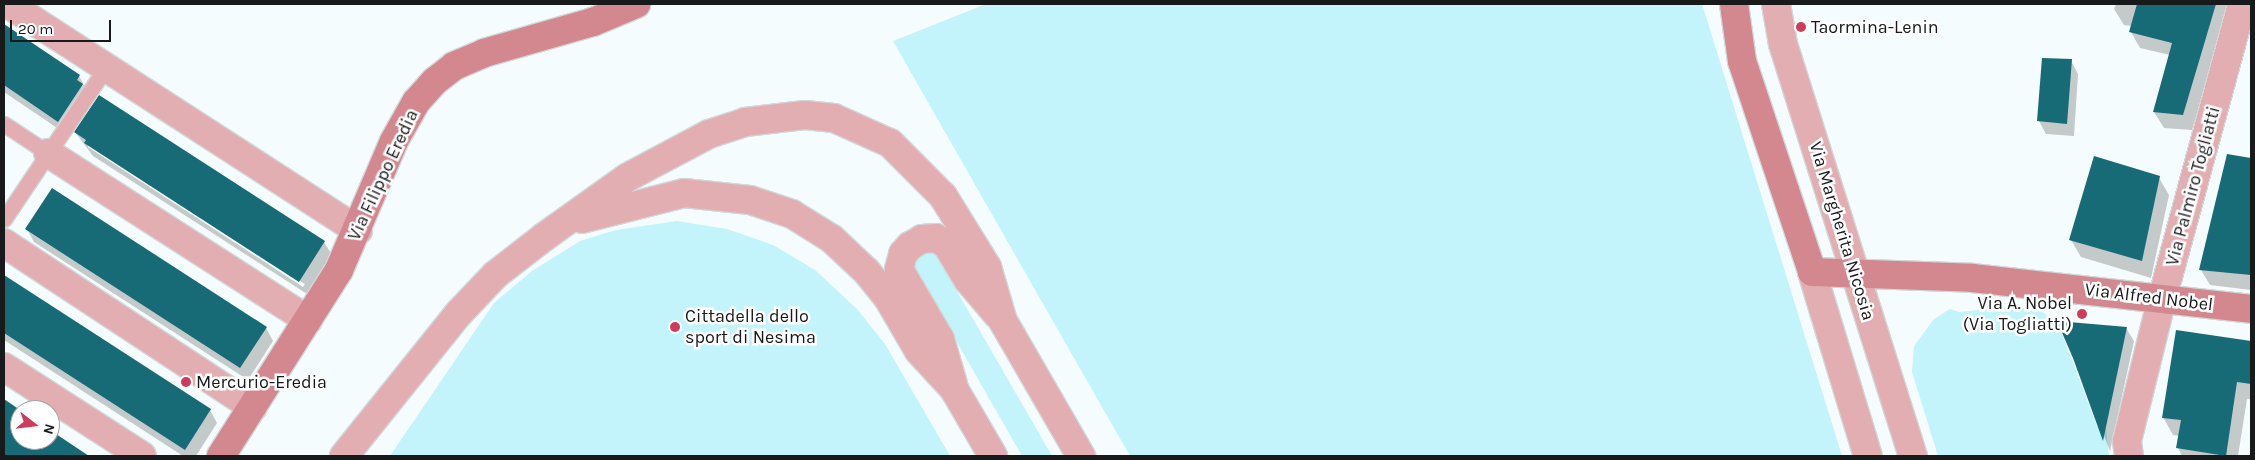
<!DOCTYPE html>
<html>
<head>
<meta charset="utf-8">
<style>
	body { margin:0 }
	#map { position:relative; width:2255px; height:460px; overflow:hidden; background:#f5fcfd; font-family:Karla,sans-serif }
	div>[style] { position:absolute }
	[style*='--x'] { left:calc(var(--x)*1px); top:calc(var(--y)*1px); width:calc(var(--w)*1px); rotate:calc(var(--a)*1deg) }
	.green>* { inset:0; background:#c3f3fb }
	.shadow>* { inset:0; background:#0003 }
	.building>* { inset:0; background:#176b77 }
	.roads { filter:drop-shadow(1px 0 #d1d8d9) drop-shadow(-1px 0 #d1d8d9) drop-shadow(0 1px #d1d8d9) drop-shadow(0 -1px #d1d8d9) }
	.service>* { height:15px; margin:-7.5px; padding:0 7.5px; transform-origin:7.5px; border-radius:7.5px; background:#e2aeb2 }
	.minor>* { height:28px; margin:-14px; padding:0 14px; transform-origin:14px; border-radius:14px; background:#e2aeb2 }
	.secondary>* { height:28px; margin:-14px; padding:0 14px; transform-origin:14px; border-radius:14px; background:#d3878f }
	.dots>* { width:14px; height:14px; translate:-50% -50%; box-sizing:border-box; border:2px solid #fff; border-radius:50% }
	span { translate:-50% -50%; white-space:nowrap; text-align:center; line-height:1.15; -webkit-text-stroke:5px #fff; paint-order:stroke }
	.poi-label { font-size:18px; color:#17191a }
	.left { translate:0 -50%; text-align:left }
	.right { translate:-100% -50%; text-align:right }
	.street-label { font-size:18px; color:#17191a }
	.frame { position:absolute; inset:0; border:5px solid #17191a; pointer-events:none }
	.north { position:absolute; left:10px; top:400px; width:50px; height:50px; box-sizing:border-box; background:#fff; border:1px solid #a2a3a3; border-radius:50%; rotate:106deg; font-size:14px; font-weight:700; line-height:20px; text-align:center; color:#17191a }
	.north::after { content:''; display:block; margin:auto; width:18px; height:22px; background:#cd3d5b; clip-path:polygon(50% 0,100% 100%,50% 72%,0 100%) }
	.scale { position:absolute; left:10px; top:20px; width:101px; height:22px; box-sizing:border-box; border:2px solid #17191a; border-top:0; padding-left:6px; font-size:15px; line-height:18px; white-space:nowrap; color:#17191a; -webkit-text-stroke:4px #fff; paint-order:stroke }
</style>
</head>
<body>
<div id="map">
	<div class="green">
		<i style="clip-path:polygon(986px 4px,1702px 4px,1842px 456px,1130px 456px,893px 41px)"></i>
		<i style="clip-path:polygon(677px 221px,727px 229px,773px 245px,815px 270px,857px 309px,885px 344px,950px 456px,390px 456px,494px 303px,532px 271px,580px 241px,616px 230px)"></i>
		<i style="clip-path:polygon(926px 252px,936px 255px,1052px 456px,1022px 456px,914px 267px,917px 257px)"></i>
		<i style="clip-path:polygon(2016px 306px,2042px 312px,2057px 321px,2097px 426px,2106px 427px,2109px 456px,1938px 456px,1912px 372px,1914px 346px,1934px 319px,1950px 309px,1959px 312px)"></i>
	</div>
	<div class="shadow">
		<i style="clip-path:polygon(2116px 4px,2229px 4px,2192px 130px,2164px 128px,2154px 112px,2170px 55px,2140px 48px,2131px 32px,2132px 26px,2124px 25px,2114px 9px)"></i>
		<i style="clip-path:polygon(4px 26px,79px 76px,86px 89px,66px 134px,4px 92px)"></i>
		<i style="clip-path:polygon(2043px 59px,2071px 61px,2078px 74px,2074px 136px,2046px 134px,2039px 121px)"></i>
		<i style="clip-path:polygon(evenodd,99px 96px,324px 242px,332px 255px,307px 294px,93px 156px,75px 132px,99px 96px,88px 144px,305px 284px,303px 287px,88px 147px,88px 144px)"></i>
		<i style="clip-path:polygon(2228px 156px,2251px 159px,2251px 290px,2210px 285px,2201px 270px)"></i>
		<i style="clip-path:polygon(2159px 178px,2169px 195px,2151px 278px,2081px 257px,2071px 240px)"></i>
		<i style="clip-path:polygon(27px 229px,266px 328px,273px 341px,248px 380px,34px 242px)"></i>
		<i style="clip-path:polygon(4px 277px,210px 410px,217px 423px,196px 456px,183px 456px,4px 340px)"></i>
		<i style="clip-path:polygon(2059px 322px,2126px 328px,2134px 341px,2110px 451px)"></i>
		<i style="clip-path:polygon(2177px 331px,2251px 342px,2251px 399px,2247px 399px,2238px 456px,2182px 456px,2178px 448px,2180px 436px,2173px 435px,2163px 417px)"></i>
		<i style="clip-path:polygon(4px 401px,20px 412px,20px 440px,50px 440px,50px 432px,87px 456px,4px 456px)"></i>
	</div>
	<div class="building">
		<i style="clip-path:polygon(2137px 4px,2216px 4px,2183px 115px,2153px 112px,2172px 43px,2129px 32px)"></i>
		<i style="clip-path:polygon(4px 24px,80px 75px,77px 80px,83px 84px,58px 122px,4px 85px)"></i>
		<i style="clip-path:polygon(2042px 58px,2072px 59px,2067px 124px,2037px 121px)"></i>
		<i style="clip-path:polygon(99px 95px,325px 241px,299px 282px,84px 143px,86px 140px,74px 132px)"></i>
		<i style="clip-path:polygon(2227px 154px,2251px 158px,2251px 275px,2199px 270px)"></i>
		<i style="clip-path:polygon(2094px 156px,2160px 176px,2142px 261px,2069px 240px)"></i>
		<i style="clip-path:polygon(52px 188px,267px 327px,240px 368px,25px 229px)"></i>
		<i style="clip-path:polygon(4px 275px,211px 409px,185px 450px,4px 333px)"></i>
		<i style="clip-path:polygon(2057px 321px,2127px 327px,2103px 441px,2073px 358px)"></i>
		<i style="clip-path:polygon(2176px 330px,2251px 341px,2251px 384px,2237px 382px,2226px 456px,2176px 448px,2181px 420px,2162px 418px)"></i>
		<i style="clip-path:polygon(4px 399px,20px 410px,20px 440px,50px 440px,50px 430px,89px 456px,4px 456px)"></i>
	</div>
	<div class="roads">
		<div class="service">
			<i style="--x:4;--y:124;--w:53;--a:33.4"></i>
			<i style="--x:4;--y:219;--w:183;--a:-56.1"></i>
		</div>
		<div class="minor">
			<i style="--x:8;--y:4;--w:417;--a:32.9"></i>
			<i style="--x:1776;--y:4;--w:41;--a:80.1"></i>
			<i style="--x:1783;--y:44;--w:432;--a:72.5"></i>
			<i style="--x:48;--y:153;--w:309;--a:32.7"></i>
			<i style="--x:582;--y:219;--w:105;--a:-14.3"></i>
			<i style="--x:684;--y:193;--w:66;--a:6.1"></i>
			<i style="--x:750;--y:200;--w:44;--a:18.4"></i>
			<i style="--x:792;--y:214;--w:47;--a:32"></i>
			<i style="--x:832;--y:239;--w:48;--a:43.3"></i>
			<i style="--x:867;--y:272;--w:33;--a:51"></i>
			<i style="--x:888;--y:298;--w:61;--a:59.7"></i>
			<i style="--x:919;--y:351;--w:52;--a:47.4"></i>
			<i style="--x:954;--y:389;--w:78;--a:59.8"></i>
			<i style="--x:4;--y:243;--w:298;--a:33.4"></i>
			<i style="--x:1812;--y:272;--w:192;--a:73.1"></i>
			<i style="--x:4;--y:367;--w:164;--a:32.8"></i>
			<i style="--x:953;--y:384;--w:47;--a:-106.1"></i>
			<i style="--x:940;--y:339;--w:81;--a:-120.4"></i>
			<i style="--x:899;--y:269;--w:16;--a:-75"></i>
			<i style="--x:903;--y:254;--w:11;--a:-49"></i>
			<i style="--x:910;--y:246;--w:14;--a:-30"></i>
			<i style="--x:922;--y:239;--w:14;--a:-4"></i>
			<i style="--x:936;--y:238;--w:13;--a:32"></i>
			<i style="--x:947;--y:245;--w:41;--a:59"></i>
			<i style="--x:968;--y:280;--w:45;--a:49.5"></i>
			<i style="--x:344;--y:456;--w:184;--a:-51.2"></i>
			<i style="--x:459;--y:313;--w:52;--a:-46.5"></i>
			<i style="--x:495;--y:275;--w:62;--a:-37.8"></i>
			<i style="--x:544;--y:237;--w:103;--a:-35.5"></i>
			<i style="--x:628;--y:177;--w:92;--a:-28"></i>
			<i style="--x:709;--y:134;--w:38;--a:-18"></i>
			<i style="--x:745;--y:122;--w:60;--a:-6.7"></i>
			<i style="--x:805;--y:115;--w:29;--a:6"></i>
			<i style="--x:834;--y:118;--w:61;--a:24.1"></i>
			<i style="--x:890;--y:143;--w:75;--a:45"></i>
			<i style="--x:943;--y:196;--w:84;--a:58.2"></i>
			<i style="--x:987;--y:267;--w:56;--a:73.5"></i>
			<i style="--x:1003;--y:321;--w:156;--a:60"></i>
			<i style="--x:2129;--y:456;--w:15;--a:-98"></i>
			<i style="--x:2127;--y:441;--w:146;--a:-76.2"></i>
			<i style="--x:2162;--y:299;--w:306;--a:-74.8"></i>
		</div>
		<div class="secondary">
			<i style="--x:1734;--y:4;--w:58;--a:82"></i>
			<i style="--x:1742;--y:61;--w:222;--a:71.6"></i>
			<i style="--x:1812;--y:272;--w:160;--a:2.1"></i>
			<i style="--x:1972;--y:278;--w:281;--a:6.3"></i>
			<i style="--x:221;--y:456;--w:220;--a:-57.6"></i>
			<i style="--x:339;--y:270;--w:140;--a:-66.9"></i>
			<i style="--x:394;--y:141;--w:45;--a:-60.6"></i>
			<i style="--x:416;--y:102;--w:28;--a:-48"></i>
			<i style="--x:435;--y:81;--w:24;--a:-38"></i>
			<i style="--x:454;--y:66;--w:33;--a:-23"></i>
			<i style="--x:484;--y:53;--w:113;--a:-15.9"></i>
			<i style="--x:593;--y:22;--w:47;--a:-22.7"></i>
		</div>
	</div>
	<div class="dots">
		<i style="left:1801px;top:27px;background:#cd3d5b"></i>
		<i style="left:2082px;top:314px;background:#cd3d5b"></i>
		<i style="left:675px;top:327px;background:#cd3d5b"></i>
		<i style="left:186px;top:382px;background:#cd3d5b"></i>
	</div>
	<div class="poi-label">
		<span class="left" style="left:1811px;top:27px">Taormina-Lenin</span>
		<span class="right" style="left:2072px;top:314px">Via A. Nobel<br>(Via Togliatti)</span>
		<span class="left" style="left:685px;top:327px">Cittadella dello<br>sport di Nesima</span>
		<span class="left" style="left:196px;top:382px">Mercurio-Eredia</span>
	</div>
	<div class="street-label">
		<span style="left:383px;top:175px;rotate:-65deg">Via Filippo Eredia</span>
		<span style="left:2193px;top:186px;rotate:-75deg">Via Palmiro Togliatti</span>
		<span style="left:1842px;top:231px;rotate:73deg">Via Margherita Nicosia</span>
		<span style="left:2149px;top:297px;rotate:7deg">Via Alfred Nobel</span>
	</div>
	<div class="frame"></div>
	<div class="north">N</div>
	<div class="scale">20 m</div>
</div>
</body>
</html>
